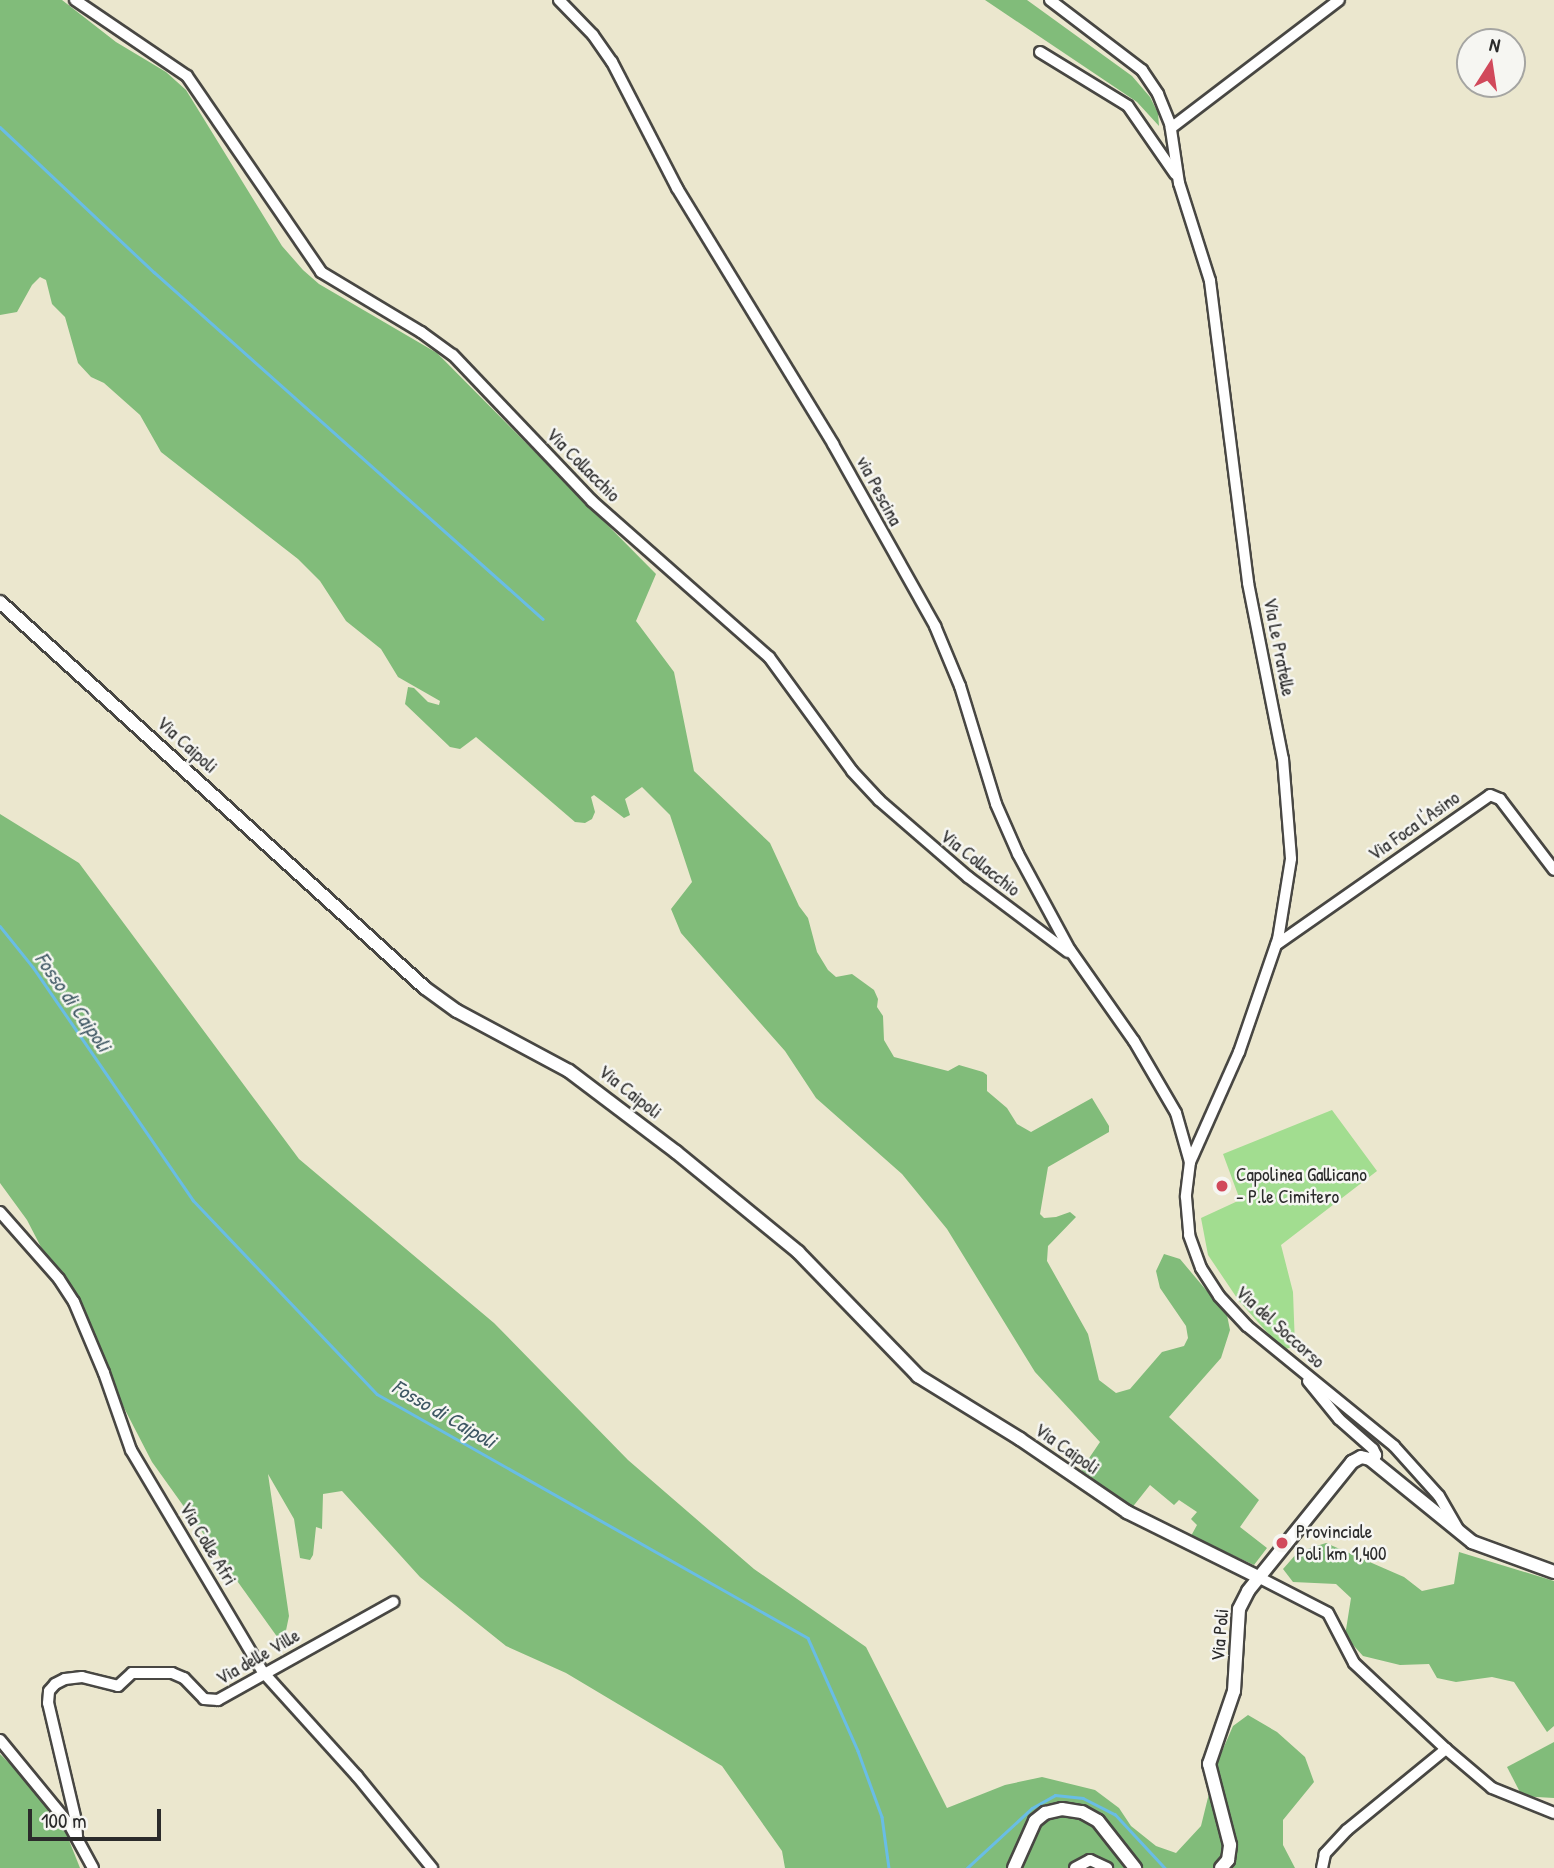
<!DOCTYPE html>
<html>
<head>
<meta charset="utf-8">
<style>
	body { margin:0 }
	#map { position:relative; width:1554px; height:1868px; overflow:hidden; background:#ebe7ce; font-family:"Patrick Hand",sans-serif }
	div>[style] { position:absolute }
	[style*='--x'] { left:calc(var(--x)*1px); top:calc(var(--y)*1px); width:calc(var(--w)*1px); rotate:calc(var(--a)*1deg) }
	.green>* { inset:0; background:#a2dd90 }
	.forest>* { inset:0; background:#81bc7a }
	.stream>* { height:2.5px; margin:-1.25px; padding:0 1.25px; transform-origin:1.25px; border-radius:1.25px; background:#69bde5 }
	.roads { filter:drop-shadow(2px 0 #484743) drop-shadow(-2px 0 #484743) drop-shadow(0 2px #484743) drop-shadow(0 -2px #484743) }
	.minor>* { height:10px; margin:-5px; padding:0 5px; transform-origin:5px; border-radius:5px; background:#fff }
	.tertiary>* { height:12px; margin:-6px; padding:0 6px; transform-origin:6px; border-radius:6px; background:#fff }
	.dots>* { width:19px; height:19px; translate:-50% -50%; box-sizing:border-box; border:4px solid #f6f6f2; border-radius:50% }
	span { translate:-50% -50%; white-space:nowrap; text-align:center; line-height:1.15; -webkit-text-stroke:5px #f6f6f2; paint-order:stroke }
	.street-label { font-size:19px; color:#2b2b2b }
	.poi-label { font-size:19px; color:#2b2b2b }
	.left { translate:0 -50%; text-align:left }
	.water-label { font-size:21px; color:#3e5763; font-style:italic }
	.north { position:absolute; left:1456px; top:28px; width:70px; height:70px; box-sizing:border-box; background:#f6f6f2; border:2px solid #a5a5a2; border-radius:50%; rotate:12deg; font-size:19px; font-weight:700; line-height:28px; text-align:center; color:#2b2b2b }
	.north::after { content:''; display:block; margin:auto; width:24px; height:32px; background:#d1495b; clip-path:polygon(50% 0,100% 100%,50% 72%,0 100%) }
	.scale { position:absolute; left:28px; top:1809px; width:133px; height:32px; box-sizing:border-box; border:4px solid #2b2b2b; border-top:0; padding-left:9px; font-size:21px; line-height:24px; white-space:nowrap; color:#2b2b2b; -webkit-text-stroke:5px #f6f6f2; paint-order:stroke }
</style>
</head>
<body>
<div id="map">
	<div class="green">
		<i style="clip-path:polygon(1332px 1110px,1377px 1171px,1281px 1245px,1293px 1292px,1295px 1346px,1283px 1350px,1239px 1301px,1208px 1255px,1201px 1218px,1240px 1200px,1223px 1154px)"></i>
	</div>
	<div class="forest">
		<i style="clip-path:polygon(0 0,62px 0,116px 42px,166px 72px,186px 90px,282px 246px,303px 270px,319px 284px,437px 353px,656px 574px,636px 621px,674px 672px,694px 771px,770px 843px,799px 906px,808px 918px,817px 952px,828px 970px,836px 977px,852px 974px,874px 990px,878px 999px,877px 1007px,883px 1016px,884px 1040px,894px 1057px,948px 1071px,959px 1065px,983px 1072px,987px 1075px,987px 1091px,1007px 1108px,1017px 1124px,1031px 1132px,1092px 1098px,1109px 1126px,1109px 1132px,1048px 1167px,1040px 1214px,1044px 1218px,1056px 1217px,1070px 1212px,1076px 1217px,1048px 1246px,1047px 1261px,1088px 1334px,1099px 1380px,1116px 1393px,1130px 1389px,1162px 1352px,1184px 1346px,1188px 1338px,1186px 1326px,1160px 1288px,1156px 1271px,1164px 1254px,1180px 1259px,1227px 1315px,1230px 1330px,1221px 1358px,1169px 1417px,1259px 1500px,1240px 1527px,1267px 1548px,1254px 1565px,1191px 1536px,1197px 1525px,1191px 1519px,1197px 1512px,1179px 1500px,1174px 1505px,1150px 1485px,1131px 1509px,1081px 1470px,1100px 1442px,1035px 1372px,947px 1229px,902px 1174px,816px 1098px,785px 1051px,681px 933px,671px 909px,692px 882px,670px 815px,642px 787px,625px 799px,630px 815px,624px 818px,594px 795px,591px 797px,595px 812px,592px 819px,585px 823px,575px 822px,476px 737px,460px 749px,450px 747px,405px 704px,408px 687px,414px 688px,428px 702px,439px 705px,440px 701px,398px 677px,381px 649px,346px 621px,320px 581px,298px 559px,161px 452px,140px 415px,104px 383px,91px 377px,78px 363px,65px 317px,52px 304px,46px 280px,40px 277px,32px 285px,17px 312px,0 315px)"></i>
		<i style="clip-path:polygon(985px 0,1027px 0,1132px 76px,1150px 97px,1158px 113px,1159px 126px,1137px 102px)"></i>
		<i style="clip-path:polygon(0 814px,79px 863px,299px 1159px,494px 1323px,628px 1460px,754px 1569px,866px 1647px,947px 1808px,1005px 1785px,1042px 1777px,1095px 1790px,1119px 1808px,1131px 1826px,1156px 1846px,1176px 1853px,1201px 1826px,1216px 1765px,1233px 1726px,1248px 1715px,1277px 1732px,1305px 1757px,1314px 1782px,1283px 1820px,1283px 1845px,1295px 1868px,785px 1868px,782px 1851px,722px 1766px,566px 1673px,506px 1646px,420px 1577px,342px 1491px,323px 1494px,322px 1529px,316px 1527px,313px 1555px,310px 1560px,300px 1558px,294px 1519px,268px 1474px,289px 1616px,283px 1645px,152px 1462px,27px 1220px,0 1183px)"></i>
		<i style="clip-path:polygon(1326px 1543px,1404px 1577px,1422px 1591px,1454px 1584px,1459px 1552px,1554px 1581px,1554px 1726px,1547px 1732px,1514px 1682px,1492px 1677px,1456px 1682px,1437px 1678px,1429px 1664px,1400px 1665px,1363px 1656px,1345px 1636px,1351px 1598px,1336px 1584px,1293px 1582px,1283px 1569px,1298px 1552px)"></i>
		<i style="clip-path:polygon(1554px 1742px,1554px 1798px,1522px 1796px,1507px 1767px)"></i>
		<i style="clip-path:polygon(0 1754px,57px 1810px,80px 1868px,0 1868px)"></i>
	</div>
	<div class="stream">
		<i style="--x:0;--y:127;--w:212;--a:43.3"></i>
		<i style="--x:154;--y:272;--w:521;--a:41.73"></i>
		<i style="--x:0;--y:926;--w:53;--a:51.2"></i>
		<i style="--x:33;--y:967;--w:283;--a:55.5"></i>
		<i style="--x:193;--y:1200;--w:267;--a:46.5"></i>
		<i style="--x:377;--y:1394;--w:495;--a:29.5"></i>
		<i style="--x:808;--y:1638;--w:124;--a:66.1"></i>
		<i style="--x:858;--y:1751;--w:70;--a:70"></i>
		<i style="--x:882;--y:1817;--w:51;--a:82.2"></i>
		<i style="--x:967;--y:1868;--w:88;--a:-42.7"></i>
		<i style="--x:1032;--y:1808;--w:26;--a:-29"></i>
		<i style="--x:1055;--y:1795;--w:28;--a:6"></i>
		<i style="--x:1083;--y:1798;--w:36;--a:27"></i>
		<i style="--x:1115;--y:1814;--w:74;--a:47.2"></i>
	</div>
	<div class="roads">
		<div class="minor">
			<i style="--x:75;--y:0;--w:135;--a:34.2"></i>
			<i style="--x:187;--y:76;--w:237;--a:55.6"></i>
			<i style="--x:321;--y:272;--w:117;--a:31"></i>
			<i style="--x:421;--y:332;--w:39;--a:36"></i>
			<i style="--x:453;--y:355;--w:202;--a:46.4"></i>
			<i style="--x:592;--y:501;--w:236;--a:41.4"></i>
			<i style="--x:769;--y:657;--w:141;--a:53.9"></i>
			<i style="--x:852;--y:771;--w:40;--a:47"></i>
			<i style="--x:879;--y:800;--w:118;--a:40.9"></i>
			<i style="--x:968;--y:877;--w:125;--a:36.9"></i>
			<i style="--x:559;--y:0;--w:49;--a:45.8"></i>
			<i style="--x:593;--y:35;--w:33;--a:55"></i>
			<i style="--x:612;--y:62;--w:142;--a:62.7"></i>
			<i style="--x:677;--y:188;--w:300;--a:58.6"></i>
			<i style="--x:833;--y:444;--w:209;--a:60.7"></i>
			<i style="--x:935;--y:626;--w:65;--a:67.4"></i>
			<i style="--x:960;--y:686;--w:123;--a:73"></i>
			<i style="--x:996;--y:804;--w:55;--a:66.3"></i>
			<i style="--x:1018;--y:854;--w:109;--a:61.6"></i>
			<i style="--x:1070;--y:950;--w:111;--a:54.9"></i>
			<i style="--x:1134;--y:1041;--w:83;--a:59.7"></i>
			<i style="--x:1176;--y:1113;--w:51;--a:74.1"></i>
			<i style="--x:1190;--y:1162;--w:35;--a:97"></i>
			<i style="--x:1186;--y:1197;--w:38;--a:85"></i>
			<i style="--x:1189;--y:1235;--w:35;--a:70"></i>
			<i style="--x:1201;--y:1268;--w:33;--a:57"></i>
			<i style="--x:1219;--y:1296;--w:41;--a:47"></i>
			<i style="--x:1247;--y:1326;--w:190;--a:39.2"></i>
			<i style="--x:1394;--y:1446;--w:67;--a:48"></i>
			<i style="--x:1439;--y:1496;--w:38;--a:60"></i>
			<i style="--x:1050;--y:0;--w:116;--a:37.3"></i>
			<i style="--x:1142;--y:70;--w:29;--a:56"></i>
			<i style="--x:1158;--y:94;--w:31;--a:68"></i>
			<i style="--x:1170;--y:123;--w:61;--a:81.5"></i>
			<i style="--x:1179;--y:183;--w:103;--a:72.4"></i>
			<i style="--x:1210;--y:281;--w:304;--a:82.8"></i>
			<i style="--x:1248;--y:583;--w:179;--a:78.8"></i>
			<i style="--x:1283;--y:759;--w:100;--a:85.4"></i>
			<i style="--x:1291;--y:859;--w:81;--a:99.2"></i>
			<i style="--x:1278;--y:939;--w:120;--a:109"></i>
			<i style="--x:1239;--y:1052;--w:120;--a:114"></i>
			<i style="--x:1040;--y:52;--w:103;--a:31.5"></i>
			<i style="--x:1128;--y:106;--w:83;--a:55.3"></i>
			<i style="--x:1171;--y:128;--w:211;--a:-37.3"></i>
			<i style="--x:1276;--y:945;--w:261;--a:-35"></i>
			<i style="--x:1490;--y:795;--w:11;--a:22"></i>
			<i style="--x:1500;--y:799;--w:89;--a:52.7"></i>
			<i style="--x:0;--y:1212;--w:89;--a:48.6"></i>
			<i style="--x:59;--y:1279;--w:27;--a:57"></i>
			<i style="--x:74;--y:1302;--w:77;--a:67.1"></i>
			<i style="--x:104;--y:1373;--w:82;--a:70.7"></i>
			<i style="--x:131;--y:1450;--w:258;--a:59.3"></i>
			<i style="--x:263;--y:1672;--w:140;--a:47.9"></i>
			<i style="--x:357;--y:1776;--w:119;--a:50.8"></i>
			<i style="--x:1308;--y:1381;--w:49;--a:50.8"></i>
			<i style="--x:1339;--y:1419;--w:45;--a:41.4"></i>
			<i style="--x:1373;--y:1449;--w:7;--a:63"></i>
			<i style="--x:1376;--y:1455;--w:7;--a:117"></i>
			<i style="--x:1260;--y:1578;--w:76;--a:27.2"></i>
			<i style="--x:1328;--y:1613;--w:56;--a:62.5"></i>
			<i style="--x:1354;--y:1663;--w:126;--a:43.1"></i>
			<i style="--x:1446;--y:1749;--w:128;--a:140.7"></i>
			<i style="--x:1347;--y:1830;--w:33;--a:133"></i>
			<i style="--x:1325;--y:1854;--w:14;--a:102"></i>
			<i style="--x:0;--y:1740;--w:109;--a:50.6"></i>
			<i style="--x:69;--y:1824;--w:50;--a:61.4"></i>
			<i style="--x:1446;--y:1749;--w:60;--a:40.3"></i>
			<i style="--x:1492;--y:1788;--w:67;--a:22"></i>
			<i style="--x:77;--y:1836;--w:15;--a:-94"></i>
			<i style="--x:76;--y:1821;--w:121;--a:-103.3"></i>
			<i style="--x:48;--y:1703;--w:12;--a:-85"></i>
			<i style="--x:49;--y:1691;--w:9;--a:-49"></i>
			<i style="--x:55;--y:1684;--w:11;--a:-27"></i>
			<i style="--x:65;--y:1679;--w:17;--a:-7"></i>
			<i style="--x:82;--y:1677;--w:37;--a:14"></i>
			<i style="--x:118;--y:1686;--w:19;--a:-43"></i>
			<i style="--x:132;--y:1673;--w:40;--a:0"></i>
			<i style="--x:172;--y:1673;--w:13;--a:23"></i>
			<i style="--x:184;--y:1678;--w:29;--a:46"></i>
			<i style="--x:204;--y:1699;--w:14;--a:4"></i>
			<i style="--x:218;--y:1700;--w:201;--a:-29.2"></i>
			<i style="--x:1075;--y:1868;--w:17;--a:-28"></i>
			<i style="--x:1090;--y:1860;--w:19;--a:25"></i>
		</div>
		<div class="tertiary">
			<i style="--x:0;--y:602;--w:574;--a:42.25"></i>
			<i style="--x:425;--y:988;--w:39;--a:36"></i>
			<i style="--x:457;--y:1011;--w:127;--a:28.2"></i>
			<i style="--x:569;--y:1071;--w:134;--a:37.1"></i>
			<i style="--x:676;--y:1152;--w:158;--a:39.3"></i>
			<i style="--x:798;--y:1252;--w:173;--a:45.9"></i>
			<i style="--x:918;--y:1376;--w:120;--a:31.7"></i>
			<i style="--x:1020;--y:1439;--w:130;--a:34.3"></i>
			<i style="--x:1127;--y:1512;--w:148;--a:26.4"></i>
			<i style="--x:1014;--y:1868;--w:51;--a:-65.9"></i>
			<i style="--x:1035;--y:1821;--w:13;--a:-39"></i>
			<i style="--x:1045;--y:1813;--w:17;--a:-13"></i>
			<i style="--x:1062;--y:1809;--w:20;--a:9"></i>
			<i style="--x:1082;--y:1812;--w:18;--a:29"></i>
			<i style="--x:1098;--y:1821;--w:60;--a:51.8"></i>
			<i style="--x:1221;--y:1868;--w:11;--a:-49"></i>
			<i style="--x:1228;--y:1860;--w:15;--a:-82"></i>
			<i style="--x:1230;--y:1845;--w:84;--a:-104.5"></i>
			<i style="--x:1209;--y:1764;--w:77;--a:-71.1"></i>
			<i style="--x:1234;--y:1691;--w:82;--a:-86.5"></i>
			<i style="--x:1239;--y:1609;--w:20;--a:-63"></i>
			<i style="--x:1248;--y:1591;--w:166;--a:-51.1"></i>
			<i style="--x:1352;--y:1462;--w:10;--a:-29"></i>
			<i style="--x:1361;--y:1457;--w:9;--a:13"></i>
			<i style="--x:1370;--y:1459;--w:132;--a:39.1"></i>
			<i style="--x:1472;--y:1542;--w:87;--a:20.1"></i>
		</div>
	</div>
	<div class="dots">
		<i style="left:1222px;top:1186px;background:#d1495b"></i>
		<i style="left:1282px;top:1543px;background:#d1495b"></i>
	</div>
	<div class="street-label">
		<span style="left:583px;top:465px;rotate:45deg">Via Collacchio</span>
		<span style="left:879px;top:491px;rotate:62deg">via Pescina</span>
		<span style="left:1279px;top:647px;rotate:79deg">Via Le Pratelle</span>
		<span style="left:187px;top:745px;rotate:42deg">Via Caipoli</span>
		<span style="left:1414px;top:826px;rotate:-35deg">Via Foca l'Asino</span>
		<span style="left:980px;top:863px;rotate:38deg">Via Collacchio</span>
		<span style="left:630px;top:1092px;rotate:38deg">Via Caipoli</span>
		<span style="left:1280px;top:1327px;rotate:42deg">Via del Soccorso</span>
		<span style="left:1067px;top:1449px;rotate:35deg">Via Caipoli</span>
		<span style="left:208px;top:1544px;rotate:59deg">Via Colle Afri</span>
		<span style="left:1220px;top:1635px;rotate:-85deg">Via Poli</span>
		<span style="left:258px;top:1657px;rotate:-30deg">Via delle Ville</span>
	</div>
	<div class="poi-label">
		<span class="left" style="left:1236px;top:1186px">Capolinea Gallicano<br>- P.le Cimitero</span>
		<span class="left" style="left:1296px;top:1543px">Provinciale<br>Poli km 1,400</span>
	</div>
	<div class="water-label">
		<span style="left:73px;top:1002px;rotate:55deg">Fosso di Caipoli</span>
		<span style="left:444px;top:1414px;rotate:30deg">Fosso di Caipoli</span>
	</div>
	<div class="north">N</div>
	<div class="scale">100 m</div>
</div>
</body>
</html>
